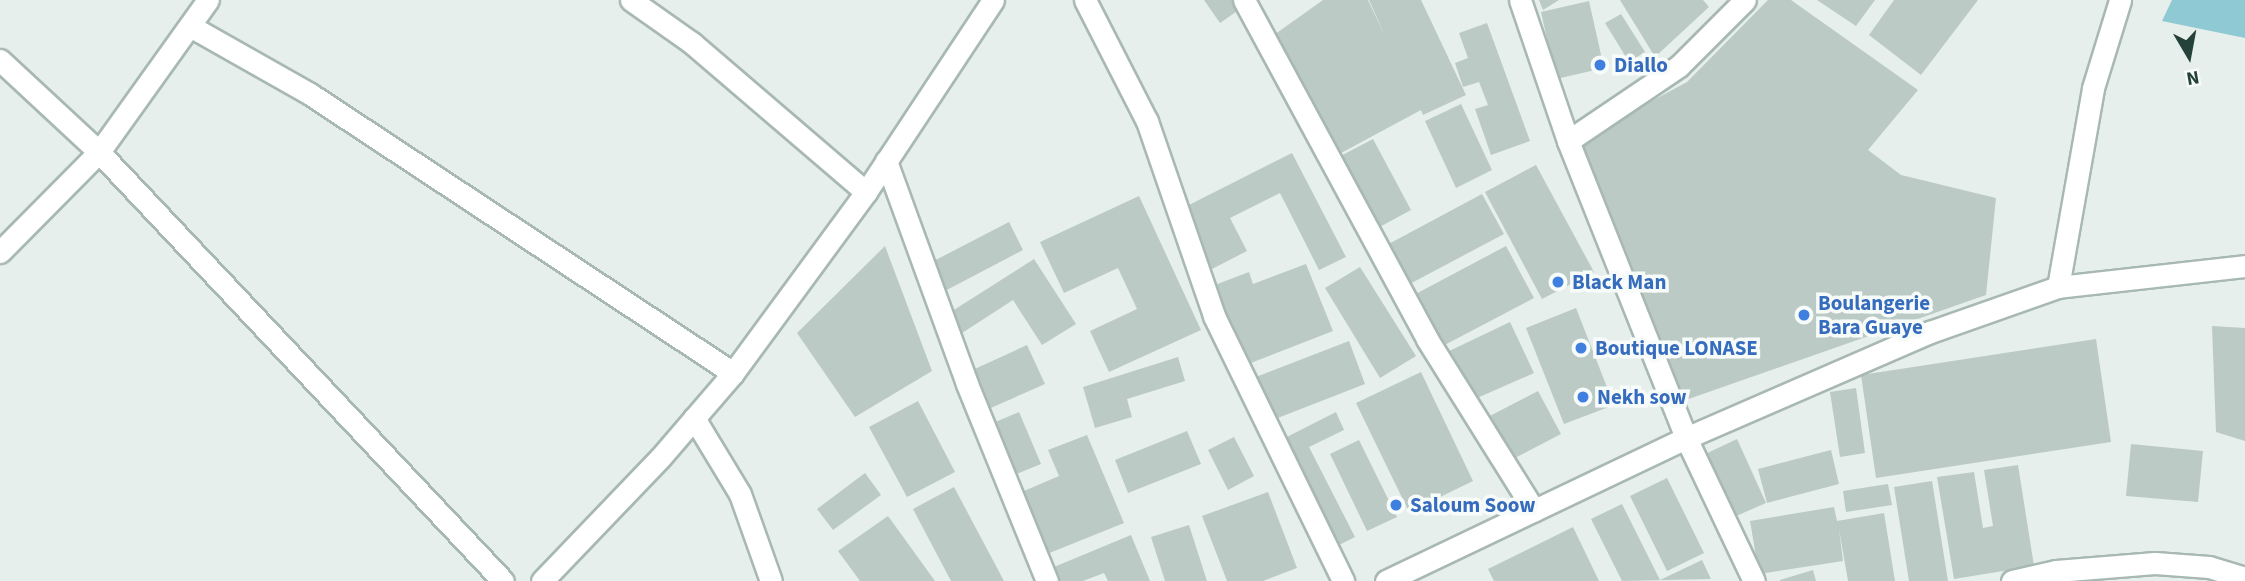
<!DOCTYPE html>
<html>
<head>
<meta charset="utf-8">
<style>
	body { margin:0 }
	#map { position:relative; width:2245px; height:581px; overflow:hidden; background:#e6efeb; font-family:"Source Sans 3",sans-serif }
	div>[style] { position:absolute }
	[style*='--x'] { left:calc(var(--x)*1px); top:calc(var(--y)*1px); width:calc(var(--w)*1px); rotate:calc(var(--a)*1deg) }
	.water>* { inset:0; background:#8ec9d4 }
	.building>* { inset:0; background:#bbcac4 }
	.roads { filter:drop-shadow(2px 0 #a8b8b2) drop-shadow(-2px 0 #a8b8b2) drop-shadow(0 2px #a8b8b2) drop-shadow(0 -2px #a8b8b2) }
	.street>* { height:21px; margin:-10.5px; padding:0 10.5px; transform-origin:10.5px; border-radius:10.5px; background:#fff }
	.dots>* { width:19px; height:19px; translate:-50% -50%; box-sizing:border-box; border:4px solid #f7fbf9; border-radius:50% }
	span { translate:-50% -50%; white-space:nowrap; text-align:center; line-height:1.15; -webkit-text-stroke:7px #f7fbf9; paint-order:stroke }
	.shop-label { font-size:21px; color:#366cbe; font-weight:700 }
	.left { translate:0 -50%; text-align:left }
	.north { position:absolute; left:2154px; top:21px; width:70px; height:70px; -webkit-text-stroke:5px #f7fbf9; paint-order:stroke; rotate:170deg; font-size:19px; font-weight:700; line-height:28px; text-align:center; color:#24423a }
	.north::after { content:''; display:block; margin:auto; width:24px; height:32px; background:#24423a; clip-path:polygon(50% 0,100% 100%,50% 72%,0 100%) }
</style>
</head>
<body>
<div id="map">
	<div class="water">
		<i style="clip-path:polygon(2172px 0,2245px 0,2245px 38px,2162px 21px)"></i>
	</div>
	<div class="building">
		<i style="clip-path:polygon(1204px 0,1238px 0,1243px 7px,1220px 23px)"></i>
		<i style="clip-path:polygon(1323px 0,1368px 0,1386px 38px,1369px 0,1421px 0,1466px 95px,1423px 115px,1421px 110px,1330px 159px,1267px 40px)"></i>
		<i style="clip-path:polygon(1539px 0,1559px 0,1543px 10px)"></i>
		<i style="clip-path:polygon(1620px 0,1703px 0,1709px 7px,1655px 57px)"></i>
		<i style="clip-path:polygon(1768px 0,1791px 0,1918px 90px,1868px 150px,1901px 175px,1996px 198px,1986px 295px,1680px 402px,1574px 143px,1687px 82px)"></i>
		<i style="clip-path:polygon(1817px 0,1875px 0,1856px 26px)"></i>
		<i style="clip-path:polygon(1894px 0,1978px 0,1921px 75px,1869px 35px)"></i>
		<i style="clip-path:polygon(1589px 1px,1604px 68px,1556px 79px,1541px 12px)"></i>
		<i style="clip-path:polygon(1621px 14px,1645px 52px,1629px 62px,1605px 23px)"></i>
		<i style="clip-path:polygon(1487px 23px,1530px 141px,1491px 155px,1475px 109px,1488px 105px,1479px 82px,1463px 87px,1455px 63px,1468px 58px,1459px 33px)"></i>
		<i style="clip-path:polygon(1461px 104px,1492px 170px,1456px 188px,1425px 121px)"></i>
		<i style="clip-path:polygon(1373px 139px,1411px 210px,1374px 230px,1335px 159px)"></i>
		<i style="clip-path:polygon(1292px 153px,1346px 257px,1319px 270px,1280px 193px,1230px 218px,1247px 251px,1212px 269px,1181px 209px)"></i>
		<i style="clip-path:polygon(1536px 165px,1594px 272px,1542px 299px,1485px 192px)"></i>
		<i style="clip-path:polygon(1482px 194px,1504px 234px,1404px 287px,1383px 247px)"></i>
		<i style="clip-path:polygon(1139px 196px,1201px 330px,1109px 372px,1090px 331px,1137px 309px,1118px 268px,1064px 293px,1040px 242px)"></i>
		<i style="clip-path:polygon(1009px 222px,1023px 250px,941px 293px,926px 265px)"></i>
		<i style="clip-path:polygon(885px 246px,932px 371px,855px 417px,797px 333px)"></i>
		<i style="clip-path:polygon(1506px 246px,1534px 298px,1437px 349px,1410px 297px)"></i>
		<i style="clip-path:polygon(1034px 259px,1076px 324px,1042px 345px,1013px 300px,959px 335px,946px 315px)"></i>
		<i style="clip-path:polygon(1306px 264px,1333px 331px,1238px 368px,1207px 288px,1249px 272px,1253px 284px)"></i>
		<i style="clip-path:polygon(1360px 267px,1416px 356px,1380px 378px,1325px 288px)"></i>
		<i style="clip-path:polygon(1576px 308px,1614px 405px,1564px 424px,1526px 328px)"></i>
		<i style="clip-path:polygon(1510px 322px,1534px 373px,1468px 402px,1445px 353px)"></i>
		<i style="clip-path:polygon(2212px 326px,2245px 328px,2245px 441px,2216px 432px)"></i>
		<i style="clip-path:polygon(2096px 339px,2111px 442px,1876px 478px,1861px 375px)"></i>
		<i style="clip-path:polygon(1349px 341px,1365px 384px,1265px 423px,1248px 380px)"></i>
		<i style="clip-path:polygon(1027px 345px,1045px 384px,984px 411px,966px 373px)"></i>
		<i style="clip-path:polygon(1178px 357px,1185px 381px,1127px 399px,1132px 417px,1095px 428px,1083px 387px)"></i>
		<i style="clip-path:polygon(1421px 372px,1473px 481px,1409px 512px,1356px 403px)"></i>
		<i style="clip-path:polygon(1856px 388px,1865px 453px,1840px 457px,1830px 392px)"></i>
		<i style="clip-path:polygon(1538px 391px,1561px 434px,1507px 462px,1484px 419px)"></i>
		<i style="clip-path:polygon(918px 401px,955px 472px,907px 497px,869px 427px)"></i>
		<i style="clip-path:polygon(1019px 412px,1041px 464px,1009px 477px,988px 425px)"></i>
		<i style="clip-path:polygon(1336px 412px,1344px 430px,1309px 447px,1355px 537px,1329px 550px,1275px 443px)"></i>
		<i style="clip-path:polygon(1187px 431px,1201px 464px,1128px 493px,1115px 460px)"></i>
		<i style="clip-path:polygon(1087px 435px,1124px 523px,1042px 556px,1017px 494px,1059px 476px,1048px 450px)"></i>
		<i style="clip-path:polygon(1234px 437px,1254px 476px,1228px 490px,1208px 450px)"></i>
		<i style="clip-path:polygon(1737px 439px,1766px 503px,1727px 520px,1699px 457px)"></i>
		<i style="clip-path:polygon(1359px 440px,1397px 517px,1367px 531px,1330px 454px)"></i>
		<i style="clip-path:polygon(2131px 444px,2203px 451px,2198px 502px,2126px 496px)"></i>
		<i style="clip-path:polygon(1831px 450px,1839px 484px,1767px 503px,1758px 469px)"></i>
		<i style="clip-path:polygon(2018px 465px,2034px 566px,1954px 579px,1937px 477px,1974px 472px,1983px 528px,1993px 526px,1984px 470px)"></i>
		<i style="clip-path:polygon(865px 473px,881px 495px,833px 530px,817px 509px)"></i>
		<i style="clip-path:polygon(1667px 478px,1704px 553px,1667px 571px,1630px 496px)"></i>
		<i style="clip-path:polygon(1932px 481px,1948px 581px,1909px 581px,1894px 487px)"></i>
		<i style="clip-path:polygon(1888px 484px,1892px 505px,1846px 512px,1843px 491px)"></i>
		<i style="clip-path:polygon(954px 487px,1004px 581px,951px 581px,913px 509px)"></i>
		<i style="clip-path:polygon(1268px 492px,1297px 568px,1263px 581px,1227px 581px,1202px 516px)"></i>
		<i style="clip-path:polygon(1622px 504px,1660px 580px,1702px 560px,1711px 579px,1622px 581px,1591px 519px)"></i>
		<i style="clip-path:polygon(1834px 507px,1837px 521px,1884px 513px,1895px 581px,1848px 581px,1839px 529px,1843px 561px,1759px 574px,1750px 521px)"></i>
		<i style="clip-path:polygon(888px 516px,935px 581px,860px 581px,838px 551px)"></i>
		<i style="clip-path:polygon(1189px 525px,1207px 581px,1165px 581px,1151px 537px)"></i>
		<i style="clip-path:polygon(1573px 527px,1599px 581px,1494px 581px,1488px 569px)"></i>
		<i style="clip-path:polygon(1131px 535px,1150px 581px,1108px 581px,1104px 573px,1083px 581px,1060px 581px,1054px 567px)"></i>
		<i style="clip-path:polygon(1813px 570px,1816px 581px,1780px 581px,1780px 580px)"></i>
	</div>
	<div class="roads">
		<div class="street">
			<i style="--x:631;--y:0;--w:75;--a:35.2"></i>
			<i style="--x:692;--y:43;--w:229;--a:40.6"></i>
			<i style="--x:1085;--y:0;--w:136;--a:62.9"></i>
			<i style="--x:1147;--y:121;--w:206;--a:71"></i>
			<i style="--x:1214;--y:316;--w:295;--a:64"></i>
			<i style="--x:1244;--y:0;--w:385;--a:61.6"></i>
			<i style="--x:1427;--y:339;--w:202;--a:58"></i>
			<i style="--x:1520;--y:0;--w:149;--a:71.2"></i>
			<i style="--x:1568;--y:141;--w:320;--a:68.3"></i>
			<i style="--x:1686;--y:438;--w:158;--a:64.6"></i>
			<i style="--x:190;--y:26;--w:138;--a:29.5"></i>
			<i style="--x:310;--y:94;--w:507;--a:33.41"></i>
			<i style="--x:0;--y:60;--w:135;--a:42.9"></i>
			<i style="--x:99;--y:152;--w:589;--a:46.72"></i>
			<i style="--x:1568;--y:141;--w:134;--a:-34"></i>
			<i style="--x:1679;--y:66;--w:93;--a:-45"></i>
			<i style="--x:886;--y:161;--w:237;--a:70"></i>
			<i style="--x:967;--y:384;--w:213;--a:67.9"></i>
			<i style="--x:0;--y:252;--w:141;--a:-45.3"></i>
			<i style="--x:99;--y:152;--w:187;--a:-54.4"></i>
			<i style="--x:2058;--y:287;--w:202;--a:-80"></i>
			<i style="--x:2093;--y:88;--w:92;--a:-72.9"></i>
			<i style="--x:694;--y:418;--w:89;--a:58.8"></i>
			<i style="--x:740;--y:494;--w:92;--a:70.4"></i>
			<i style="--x:542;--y:581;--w:170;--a:-46.2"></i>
			<i style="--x:660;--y:458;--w:112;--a:-49.3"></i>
			<i style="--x:733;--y:373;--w:225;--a:-53.7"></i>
			<i style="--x:866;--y:192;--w:230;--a:-56.5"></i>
			<i style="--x:1386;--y:581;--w:332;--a:-25.5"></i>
			<i style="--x:1686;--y:438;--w:266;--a:-23.5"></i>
			<i style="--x:1930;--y:332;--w:136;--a:-19.4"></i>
			<i style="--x:2058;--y:287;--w:188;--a:-6.4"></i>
			<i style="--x:2012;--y:581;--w:45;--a:-12.8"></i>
			<i style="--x:2056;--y:571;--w:99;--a:-4.6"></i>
			<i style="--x:2155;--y:563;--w:54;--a:4.2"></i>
			<i style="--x:2209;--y:567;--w:38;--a:17"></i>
		</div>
	</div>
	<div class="dots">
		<i style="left:1600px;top:65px;background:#3f7fe0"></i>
		<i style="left:1558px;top:282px;background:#3f7fe0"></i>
		<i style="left:1804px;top:315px;background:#3f7fe0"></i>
		<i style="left:1581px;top:348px;background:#3f7fe0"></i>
		<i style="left:1583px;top:397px;background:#3f7fe0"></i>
		<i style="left:1396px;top:505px;background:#3f7fe0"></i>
	</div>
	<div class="shop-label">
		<span class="left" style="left:1614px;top:65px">Diallo</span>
		<span class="left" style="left:1572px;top:282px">Black Man</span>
		<span class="left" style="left:1818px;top:315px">Boulangerie<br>Bara Guaye</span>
		<span class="left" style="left:1595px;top:348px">Boutique LONASE</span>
		<span class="left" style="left:1597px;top:397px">Nekh sow</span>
		<span class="left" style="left:1410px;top:505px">Saloum Soow</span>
	</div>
	<div class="north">N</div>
</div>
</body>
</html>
